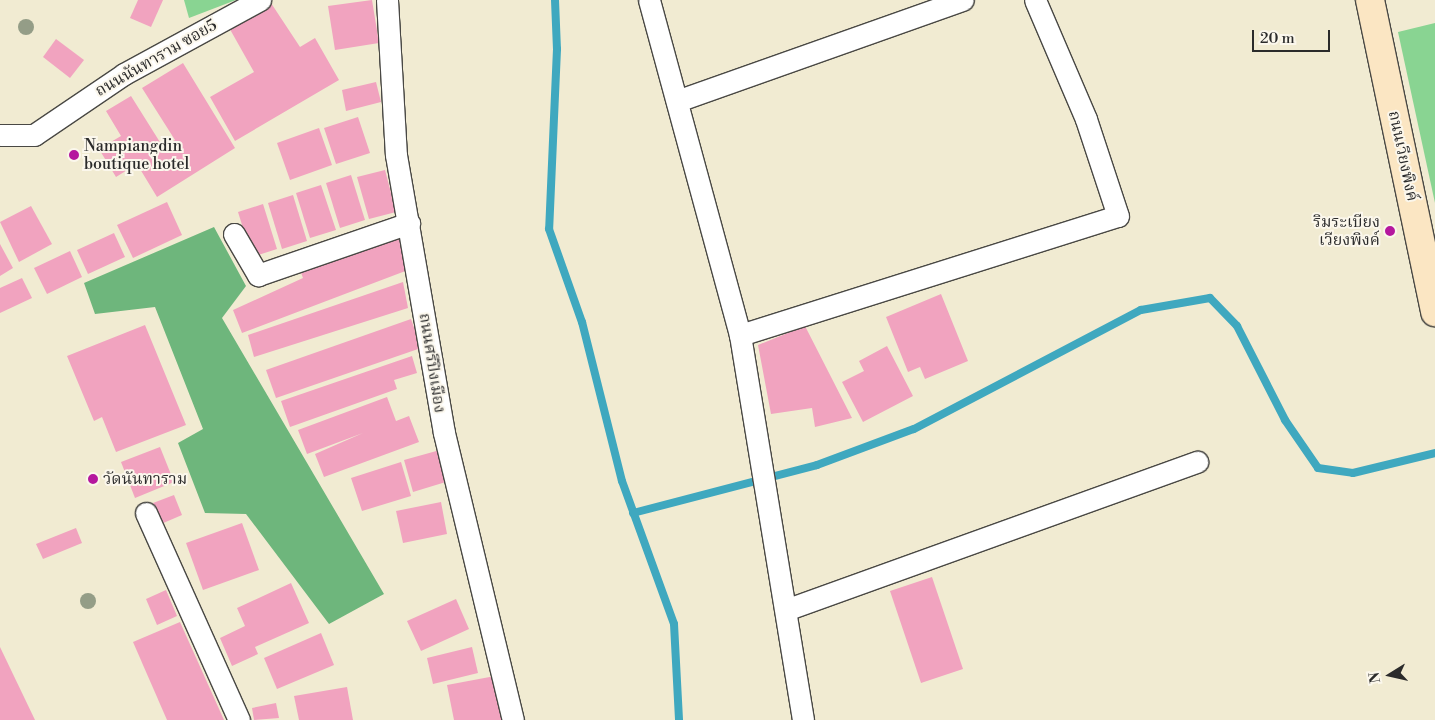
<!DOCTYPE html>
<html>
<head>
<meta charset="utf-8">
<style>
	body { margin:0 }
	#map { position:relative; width:1435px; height:720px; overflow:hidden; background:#f1ebd2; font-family:"Libre Bodoni","Noto Serif Thai",serif }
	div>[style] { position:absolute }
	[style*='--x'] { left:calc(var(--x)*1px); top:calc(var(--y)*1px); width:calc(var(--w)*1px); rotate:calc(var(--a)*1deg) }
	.green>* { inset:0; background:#89d492 }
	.forest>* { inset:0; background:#6eb67c }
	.stream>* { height:8px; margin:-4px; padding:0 4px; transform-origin:4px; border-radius:4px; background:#3fa8bf }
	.building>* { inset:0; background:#f1a3bf }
	.roads { filter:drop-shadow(1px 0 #494844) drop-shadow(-1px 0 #494844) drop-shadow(0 1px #494844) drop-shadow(0 -1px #494844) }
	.street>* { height:21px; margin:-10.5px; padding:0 10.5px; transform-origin:10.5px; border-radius:10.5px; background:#fff }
	.secondary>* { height:28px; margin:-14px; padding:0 14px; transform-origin:14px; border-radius:14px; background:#fbe6c3 }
	.trees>* { width:16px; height:16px; margin:-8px; border-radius:50%; background:#949d87 }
	.dots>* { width:14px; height:14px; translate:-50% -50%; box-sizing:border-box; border:2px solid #fbf7ec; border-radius:50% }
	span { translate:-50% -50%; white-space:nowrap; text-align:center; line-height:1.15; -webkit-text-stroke:4px #fbf7ec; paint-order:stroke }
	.street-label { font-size:16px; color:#2b2b2b }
	.poi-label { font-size:16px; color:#2b2b2b }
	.left { translate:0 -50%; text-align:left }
	.right { translate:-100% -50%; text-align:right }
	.north { position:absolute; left:1365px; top:650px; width:50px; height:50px; -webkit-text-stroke:4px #fbf7ec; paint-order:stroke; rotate:260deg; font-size:14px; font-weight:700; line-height:20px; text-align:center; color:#2b2b2b }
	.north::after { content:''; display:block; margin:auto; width:18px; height:22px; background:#2b2b2b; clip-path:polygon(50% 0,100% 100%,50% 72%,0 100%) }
	.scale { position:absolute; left:1252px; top:30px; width:78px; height:22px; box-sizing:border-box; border:2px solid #2b2b2b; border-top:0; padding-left:6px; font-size:15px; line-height:18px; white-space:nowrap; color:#2b2b2b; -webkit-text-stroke:4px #fbf7ec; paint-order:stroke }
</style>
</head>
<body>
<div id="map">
	<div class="green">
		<i style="clip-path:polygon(184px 0,236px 0,189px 18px)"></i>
		<i style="clip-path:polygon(1435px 23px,1435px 203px,1398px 32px)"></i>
	</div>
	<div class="forest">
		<i style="clip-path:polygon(214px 227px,246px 286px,222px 318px,384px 594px,329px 624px,246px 514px,205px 513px,178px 443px,203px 429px,155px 307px,95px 314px,84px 283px)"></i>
	</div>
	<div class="stream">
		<i style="--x:555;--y:0;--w:49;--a:87.7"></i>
		<i style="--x:557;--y:49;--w:180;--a:92.5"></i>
		<i style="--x:549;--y:229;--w:99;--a:70.5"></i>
		<i style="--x:582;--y:322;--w:164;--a:75.9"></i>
		<i style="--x:622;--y:481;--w:152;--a:70"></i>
		<i style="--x:674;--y:624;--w:96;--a:87"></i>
		<i style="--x:633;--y:513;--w:190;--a:-14.6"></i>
		<i style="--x:817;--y:465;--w:103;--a:-20.4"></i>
		<i style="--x:914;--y:429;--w:256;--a:-27.7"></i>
		<i style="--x:1141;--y:310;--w:70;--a:-9.9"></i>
		<i style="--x:1210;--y:298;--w:39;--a:46"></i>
		<i style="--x:1237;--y:326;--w:106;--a:62.9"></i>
		<i style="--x:1285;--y:420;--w:58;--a:55.5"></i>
		<i style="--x:1318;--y:468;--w:35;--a:8"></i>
		<i style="--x:1353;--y:473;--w:84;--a:-13.7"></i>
	</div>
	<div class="building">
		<i style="clip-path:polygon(138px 0,163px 0,151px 27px,130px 18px)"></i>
		<i style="clip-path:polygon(269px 0,300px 47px,315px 38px,339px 80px,235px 141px,210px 97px,254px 72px,227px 24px)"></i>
		<i style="clip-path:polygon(372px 0,379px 43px,335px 50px,328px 6px)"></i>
		<i style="clip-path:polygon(56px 39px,84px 60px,70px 78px,43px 57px)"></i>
		<i style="clip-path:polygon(183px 63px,235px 148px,157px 197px,137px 164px,116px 177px,99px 149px,121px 136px,106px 111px,131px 96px,163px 147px,175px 140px,142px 88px)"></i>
		<i style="clip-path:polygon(376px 82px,381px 102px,346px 111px,342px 90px)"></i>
		<i style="clip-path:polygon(358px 117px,370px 153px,336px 164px,324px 128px)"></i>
		<i style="clip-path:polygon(319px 128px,332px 165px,290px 180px,277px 143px)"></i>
		<i style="clip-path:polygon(385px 170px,396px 212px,369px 219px,357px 177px)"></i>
		<i style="clip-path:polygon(351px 175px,365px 220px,340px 228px,326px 183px)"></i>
		<i style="clip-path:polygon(321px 185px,336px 230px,310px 238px,296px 193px)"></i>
		<i style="clip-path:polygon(293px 195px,307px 241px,282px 249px,268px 203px)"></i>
		<i style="clip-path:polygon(167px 202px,182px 235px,133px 258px,117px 225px)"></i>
		<i style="clip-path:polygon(263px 204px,277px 249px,252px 257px,238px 212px)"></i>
		<i style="clip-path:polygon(31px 206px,52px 244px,19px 262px,0 222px)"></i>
		<i style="clip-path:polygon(114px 233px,125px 257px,88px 274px,77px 250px)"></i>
		<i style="clip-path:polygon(398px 234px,408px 270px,242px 333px,233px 310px,303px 278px,300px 270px)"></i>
		<i style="clip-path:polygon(0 244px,13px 268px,0 276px)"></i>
		<i style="clip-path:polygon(70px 251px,82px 277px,47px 294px,34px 268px)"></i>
		<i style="clip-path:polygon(22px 278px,32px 298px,0 313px,0 288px)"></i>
		<i style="clip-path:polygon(403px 282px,408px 308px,254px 357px,248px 335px)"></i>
		<i style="clip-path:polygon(941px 294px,968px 361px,925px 379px,920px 367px,908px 372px,886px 317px)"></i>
		<i style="clip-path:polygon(411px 319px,421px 348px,276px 398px,266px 370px)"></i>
		<i style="clip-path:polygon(145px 325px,186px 425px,116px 452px,102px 417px,94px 421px,67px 356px)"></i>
		<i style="clip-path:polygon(805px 326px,852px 418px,815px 427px,812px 408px,771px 414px,758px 345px)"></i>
		<i style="clip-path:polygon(887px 346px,913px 396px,863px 422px,842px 382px,864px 371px,859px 361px)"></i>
		<i style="clip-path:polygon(412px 356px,417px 373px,394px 380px,397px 389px,290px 427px,281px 401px)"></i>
		<i style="clip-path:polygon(387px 397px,396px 421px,409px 416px,419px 442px,324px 477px,315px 454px,363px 433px,307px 454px,298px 430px)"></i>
		<i style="clip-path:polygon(160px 447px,174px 482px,135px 498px,121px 462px)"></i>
		<i style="clip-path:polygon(440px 450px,449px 481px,413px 492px,404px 460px)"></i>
		<i style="clip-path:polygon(401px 462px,411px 496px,362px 511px,351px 478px)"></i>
		<i style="clip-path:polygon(174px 495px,182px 515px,161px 524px,153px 503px)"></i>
		<i style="clip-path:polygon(441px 502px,447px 534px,403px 543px,396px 511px)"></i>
		<i style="clip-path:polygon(242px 523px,259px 570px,203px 590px,186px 543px)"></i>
		<i style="clip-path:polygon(76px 528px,82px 543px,43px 559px,36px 544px)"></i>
		<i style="clip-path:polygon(932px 577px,963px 669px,921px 683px,890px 591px)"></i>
		<i style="clip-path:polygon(291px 583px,309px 623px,255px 647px,258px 654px,232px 666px,220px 638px,245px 626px,237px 608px)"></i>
		<i style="clip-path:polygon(166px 590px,177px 616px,157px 625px,146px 599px)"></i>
		<i style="clip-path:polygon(456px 599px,469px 629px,421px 651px,407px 621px)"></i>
		<i style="clip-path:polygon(180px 622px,224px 720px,167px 720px,133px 642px)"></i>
		<i style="clip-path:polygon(321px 633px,334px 665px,277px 689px,264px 658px)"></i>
		<i style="clip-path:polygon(0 647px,35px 720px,0 720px)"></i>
		<i style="clip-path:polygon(472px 647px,478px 673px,433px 684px,427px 658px)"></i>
		<i style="clip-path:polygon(495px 676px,504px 720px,454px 720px,447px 685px)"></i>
		<i style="clip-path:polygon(347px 687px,353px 720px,299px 720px,294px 696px)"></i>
		<i style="clip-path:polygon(276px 703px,279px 718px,254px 720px,252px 708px)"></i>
	</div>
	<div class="roads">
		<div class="street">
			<i style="--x:387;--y:0;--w:155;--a:86.7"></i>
			<i style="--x:396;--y:155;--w:282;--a:80.2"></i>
			<i style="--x:444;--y:433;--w:295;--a:76.5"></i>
			<i style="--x:649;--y:0;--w:347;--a:74.8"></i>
			<i style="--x:740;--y:335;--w:390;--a:80.7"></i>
			<i style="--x:677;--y:101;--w:303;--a:-19.5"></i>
			<i style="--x:0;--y:135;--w:34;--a:0"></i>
			<i style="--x:34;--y:135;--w:109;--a:-34.1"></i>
			<i style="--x:124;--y:74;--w:155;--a:-28.6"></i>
			<i style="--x:234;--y:234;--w:48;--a:59.7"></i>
			<i style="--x:258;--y:275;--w:160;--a:-19"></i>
			<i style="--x:740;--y:335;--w:396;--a:-17.5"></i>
			<i style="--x:1118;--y:216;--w:102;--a:-108.3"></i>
			<i style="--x:1086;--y:119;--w:129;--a:-113.2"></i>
			<i style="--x:146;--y:513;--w:227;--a:65.8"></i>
			<i style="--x:788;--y:609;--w:435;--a:-19.8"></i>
		</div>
		<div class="secondary">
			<i style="--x:1370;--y:0;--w:319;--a:78.2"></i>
		</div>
	</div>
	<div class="trees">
		<i style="left:26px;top:27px"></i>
		<i style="left:88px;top:601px"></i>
	</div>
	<div class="dots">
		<i style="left:74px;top:155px;background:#b5179e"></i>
		<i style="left:1390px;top:231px;background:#b5179e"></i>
		<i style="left:93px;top:479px;background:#b5179e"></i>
	</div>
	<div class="street-label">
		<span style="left:156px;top:58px;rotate:-30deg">ถนนนันทาราม ซอย5</span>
		<span style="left:1403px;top:156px;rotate:78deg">ถนนเวียงพิงค์</span>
		<span style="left:432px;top:363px;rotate:81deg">ถนนศรีปิงเมือง</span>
	</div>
	<div class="poi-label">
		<span class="left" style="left:84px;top:155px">Nampiangdin<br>boutique hotel</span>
		<span class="right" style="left:1380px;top:231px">ริมระเบียง<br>เวียงพิงค์</span>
		<span class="left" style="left:103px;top:479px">วัดนันทาราม</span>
	</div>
	<div class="north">N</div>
	<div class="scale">20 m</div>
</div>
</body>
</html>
